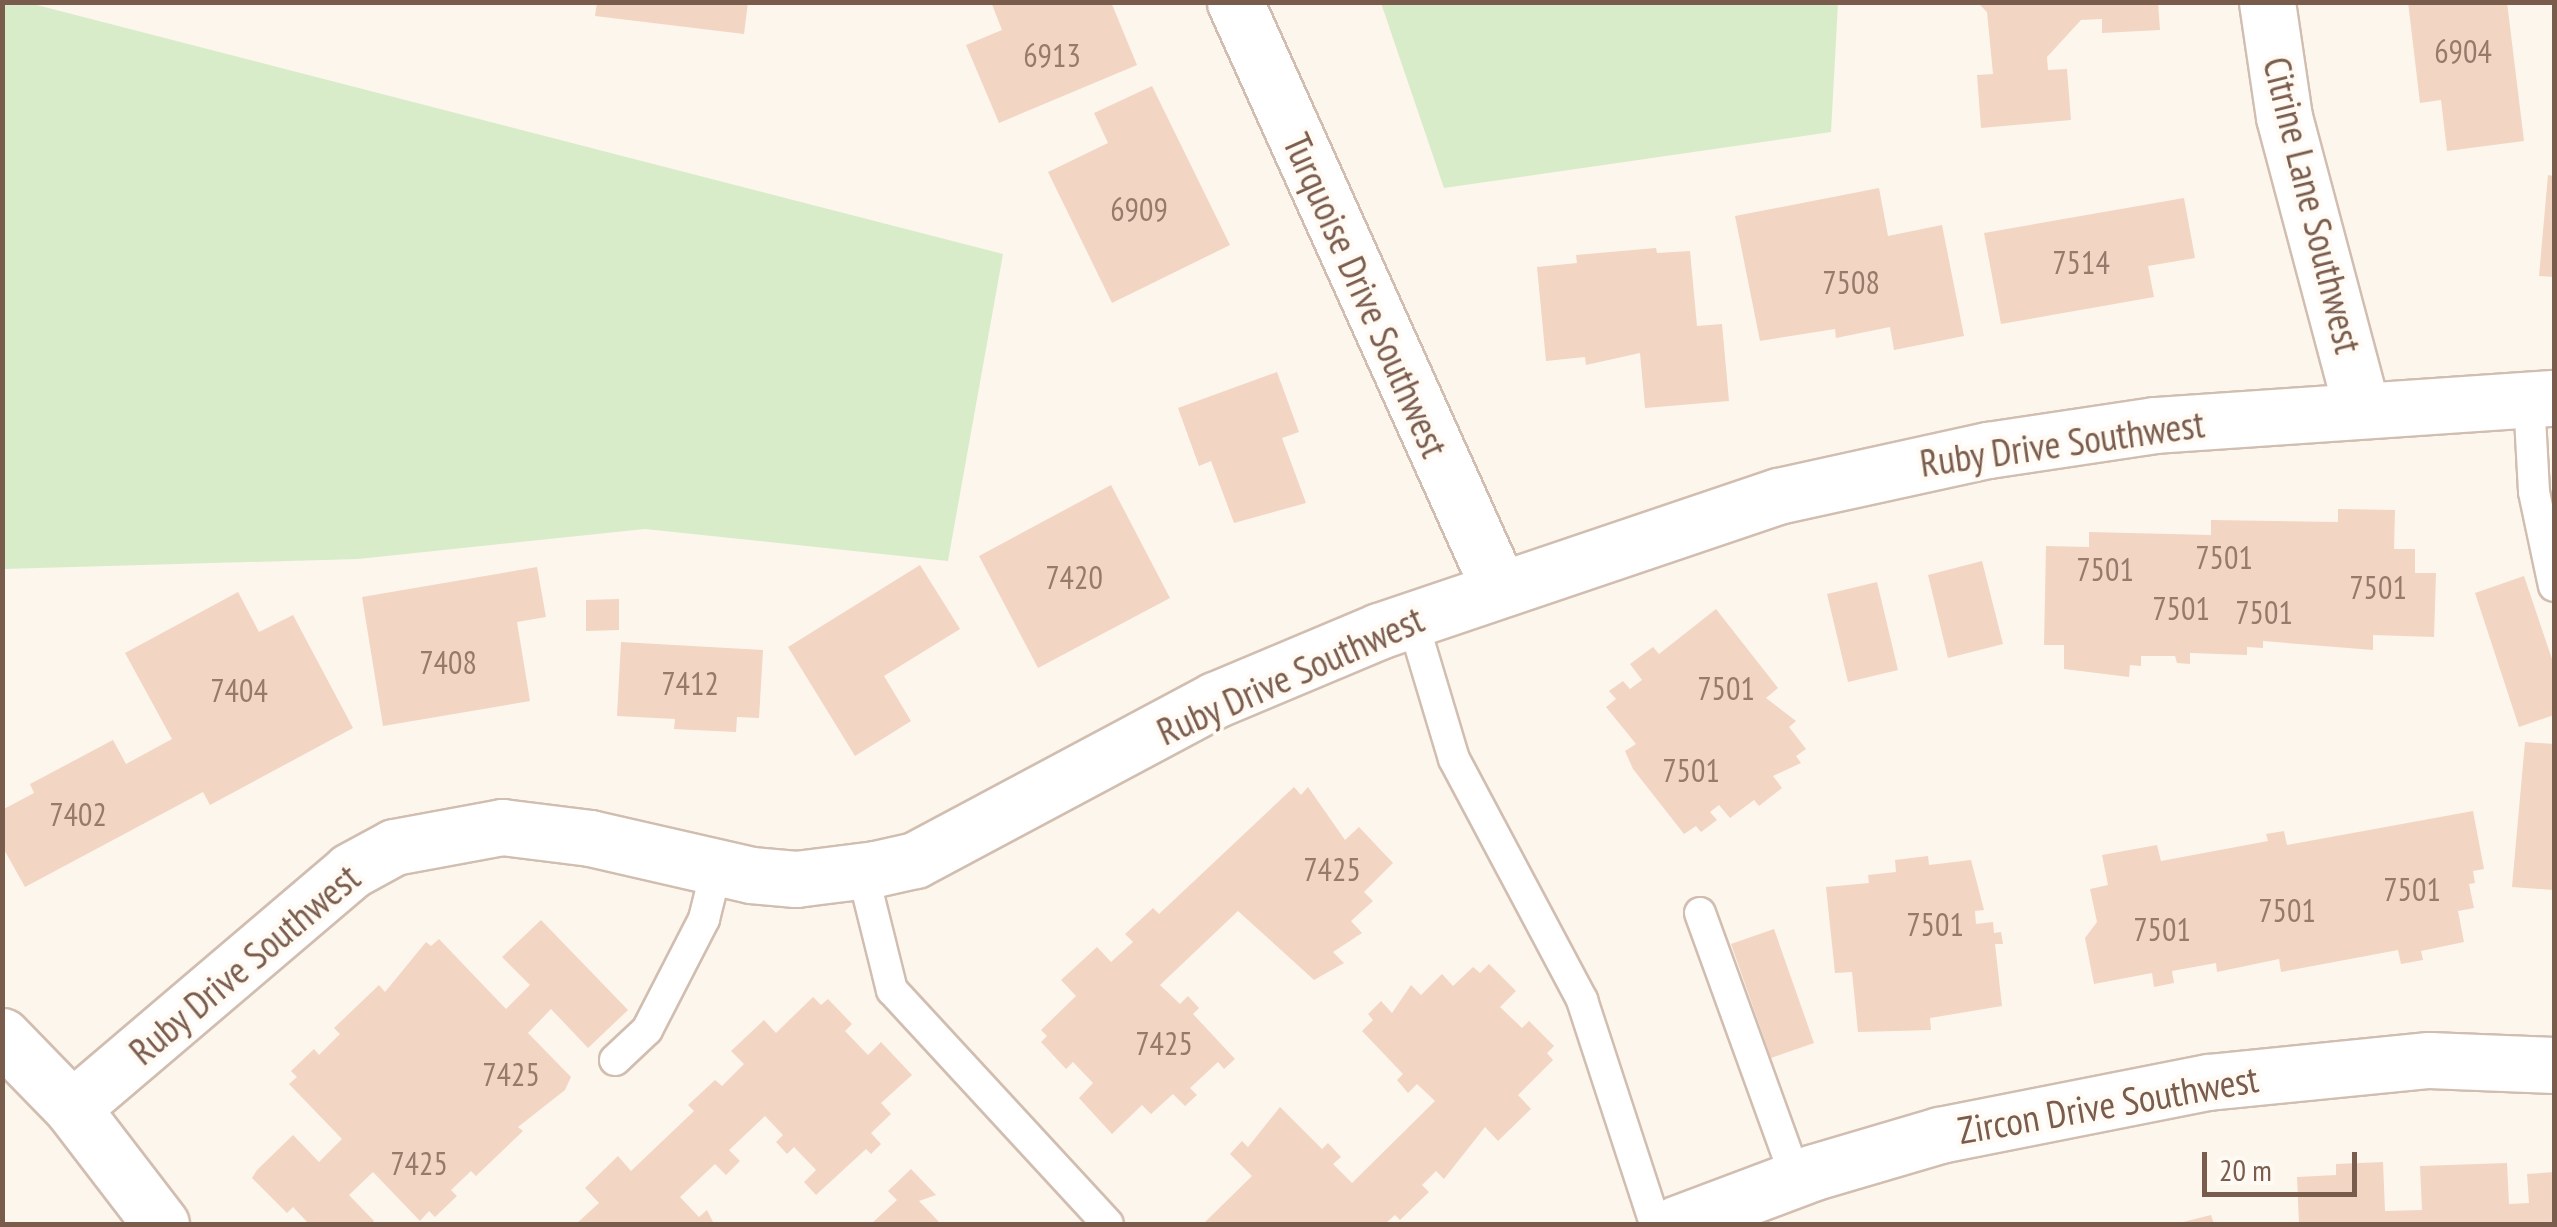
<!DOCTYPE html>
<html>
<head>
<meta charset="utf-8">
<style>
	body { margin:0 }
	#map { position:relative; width:2557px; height:1227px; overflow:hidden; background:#fdf6ec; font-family:"PT Sans Narrow",sans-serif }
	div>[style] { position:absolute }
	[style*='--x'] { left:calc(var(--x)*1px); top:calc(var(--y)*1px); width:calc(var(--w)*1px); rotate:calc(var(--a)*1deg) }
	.green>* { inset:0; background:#d8ecc9 }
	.building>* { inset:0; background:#f3d5c3 }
	.roads { filter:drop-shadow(2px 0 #d1beb0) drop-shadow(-2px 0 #d1beb0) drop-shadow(0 2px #d1beb0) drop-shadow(0 -2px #d1beb0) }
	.service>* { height:30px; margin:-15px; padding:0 15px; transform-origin:15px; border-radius:15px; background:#fff }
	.minor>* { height:55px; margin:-27.5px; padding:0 27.5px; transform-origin:27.5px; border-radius:27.5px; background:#fff }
	.tertiary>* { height:55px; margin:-27.5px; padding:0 27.5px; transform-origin:27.5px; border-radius:27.5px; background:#fff }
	span { translate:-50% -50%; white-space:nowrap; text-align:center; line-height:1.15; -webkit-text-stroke:8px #fffaf3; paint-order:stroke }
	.number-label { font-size:32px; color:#987a6a }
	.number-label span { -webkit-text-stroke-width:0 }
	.street-label { font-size:38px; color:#7a5c4d }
	.frame { position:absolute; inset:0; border:5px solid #7a5c4d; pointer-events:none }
	.scale { position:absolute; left:2202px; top:1152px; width:155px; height:45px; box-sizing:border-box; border:5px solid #7a5c4d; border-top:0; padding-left:12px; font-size:30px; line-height:35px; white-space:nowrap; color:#7a5c4d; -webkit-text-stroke:8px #fffaf3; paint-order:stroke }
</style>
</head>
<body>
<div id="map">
	<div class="green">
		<i style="clip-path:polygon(3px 2px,29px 3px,1003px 254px,948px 561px,645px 529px,358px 559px,3px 569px)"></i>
		<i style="clip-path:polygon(1381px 3px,1838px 3px,1831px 132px,1444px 188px)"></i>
	</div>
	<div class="building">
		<i style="clip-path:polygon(597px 2px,748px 2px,744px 34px,595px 16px)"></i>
		<i style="clip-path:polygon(991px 2px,1111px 2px,1137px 65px,999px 123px,966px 45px,1002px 30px)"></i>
		<i style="clip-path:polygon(1977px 2px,2158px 2px,2160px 30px,2102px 33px,2102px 19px,2081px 20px,2047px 57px,2048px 70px,2067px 69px,2071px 120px,1981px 128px,1977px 75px,1993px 74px,1987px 12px)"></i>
		<i style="clip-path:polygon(2408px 2px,2507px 2px,2524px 141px,2447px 151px,2441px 100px,2420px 103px)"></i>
		<i style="clip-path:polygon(1152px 86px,1230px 245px,1112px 303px,1048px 172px,1108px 143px,1094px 113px)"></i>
		<i style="clip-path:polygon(2548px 175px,2554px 176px,2554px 277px,2539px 276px)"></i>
		<i style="clip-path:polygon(1879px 188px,1888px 236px,1942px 225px,1964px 336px,1894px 350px,1890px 327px,1836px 338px,1835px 329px,1760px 341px,1735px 216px)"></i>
		<i style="clip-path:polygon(2184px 198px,2195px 258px,2148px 266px,2154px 297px,2001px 324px,1984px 233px)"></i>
		<i style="clip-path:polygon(1656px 248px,1657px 253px,1690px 251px,1697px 326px,1722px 324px,1729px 401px,1645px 408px,1640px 353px,1586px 365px,1585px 357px,1546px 361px,1537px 267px,1577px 263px,1576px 255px)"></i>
		<i style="clip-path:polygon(1277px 372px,1299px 432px,1282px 438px,1306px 503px,1234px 523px,1211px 461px,1199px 466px,1178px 408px)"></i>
		<i style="clip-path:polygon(1111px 485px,1170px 598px,1038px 668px,979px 556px)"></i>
		<i style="clip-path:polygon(2338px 509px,2395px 510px,2394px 549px,2415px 549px,2415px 573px,2436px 573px,2434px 637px,2373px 635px,2373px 650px,2263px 641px,2263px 648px,2247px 647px,2247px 655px,2190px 653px,2190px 664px,2177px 663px,2175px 656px,2141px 656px,2141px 666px,2130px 665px,2129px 677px,2064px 669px,2064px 645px,2044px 645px,2046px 546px,2089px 547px,2089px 532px,2211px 535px,2211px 520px,2338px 522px)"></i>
		<i style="clip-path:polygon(1982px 561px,2003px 644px,1948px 658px,1928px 575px)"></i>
		<i style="clip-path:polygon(920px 565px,960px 629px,884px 676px,911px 721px,855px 756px,788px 647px)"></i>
		<i style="clip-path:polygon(537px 567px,546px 617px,517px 622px,530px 701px,383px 726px,362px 597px)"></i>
		<i style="clip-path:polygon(2524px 576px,2554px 665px,2554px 715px,2519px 727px,2475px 593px)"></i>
		<i style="clip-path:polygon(1877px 582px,1898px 670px,1848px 682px,1827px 594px)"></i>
		<i style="clip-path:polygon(238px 592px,259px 632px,293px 615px,353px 728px,210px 805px,203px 792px,25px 887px,2px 846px,2px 810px,34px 793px,30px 784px,113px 740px,126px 764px,172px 739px,125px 653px)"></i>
		<i style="clip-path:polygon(619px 599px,619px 630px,586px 631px,586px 600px)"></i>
		<i style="clip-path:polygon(1716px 609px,1778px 688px,1766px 698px,1796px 721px,1789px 727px,1806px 749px,1796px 756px,1801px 763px,1773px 776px,1782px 788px,1759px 806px,1754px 800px,1730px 818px,1719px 805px,1710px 812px,1717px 820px,1701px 832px,1696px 826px,1684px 834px,1633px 769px,1625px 751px,1636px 744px,1606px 707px,1616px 699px,1609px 691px,1623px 681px,1630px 689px,1642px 680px,1630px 664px,1653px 647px,1659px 654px)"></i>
		<i style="clip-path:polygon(621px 642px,763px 650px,759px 718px,737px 717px,736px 732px,674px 729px,675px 719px,617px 716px)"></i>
		<i style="clip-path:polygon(2525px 742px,2554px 744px,2554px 890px,2512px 887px)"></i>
		<i style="clip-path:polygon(1294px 787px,1301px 795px,1308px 787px,1345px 840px,1359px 827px,1393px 863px,1364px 892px,1373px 901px,1351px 921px,1362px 933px,1333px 952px,1344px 963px,1314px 980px,1238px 911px,1160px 985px,1180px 1004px,1188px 996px,1199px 1008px,1193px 1014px,1235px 1059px,1224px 1069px,1218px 1062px,1190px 1088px,1197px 1095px,1185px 1106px,1173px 1094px,1151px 1114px,1142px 1105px,1112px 1134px,1079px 1098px,1093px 1083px,1073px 1062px,1066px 1069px,1041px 1042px,1047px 1036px,1041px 1030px,1076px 996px,1061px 980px,1097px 947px,1111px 962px,1133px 942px,1125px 934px,1153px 908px,1159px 914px)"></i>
		<i style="clip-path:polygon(2473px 811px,2484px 869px,2473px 871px,2475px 883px,2469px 884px,2474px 908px,2458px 911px,2464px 942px,2421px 951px,2423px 960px,2401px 964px,2398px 950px,2281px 972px,2279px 959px,2217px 972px,2216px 963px,2172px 971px,2174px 983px,2154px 987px,2152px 973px,2094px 984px,2085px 938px,2097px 922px,2090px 889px,2108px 885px,2102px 855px,2157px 845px,2161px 861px,2268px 841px,2266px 834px,2284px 831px,2287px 845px)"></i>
		<i style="clip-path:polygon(1928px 856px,1929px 865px,1971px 860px,1984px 910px,1975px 911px,1976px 924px,1993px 922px,1994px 933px,2001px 932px,2003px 944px,1995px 944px,2002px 1006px,1930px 1018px,1931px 1030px,1858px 1032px,1852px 972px,1835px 973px,1826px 887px,1869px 883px,1868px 875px,1896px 872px,1895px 860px)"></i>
		<i style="clip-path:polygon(541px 920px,628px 1010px,588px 1048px,551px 1009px,528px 1033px,571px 1077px,565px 1090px,518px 1127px,523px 1131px,476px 1176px,471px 1171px,451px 1190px,457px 1196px,435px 1217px,429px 1211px,420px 1221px,373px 1172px,349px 1195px,374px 1221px,370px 1224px,309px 1224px,293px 1207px,287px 1213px,252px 1178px,257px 1170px,293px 1135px,319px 1162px,342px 1139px,289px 1084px,297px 1077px,291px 1071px,314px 1049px,319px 1055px,340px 1034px,334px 1028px,379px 985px,385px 992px,426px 942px,431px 946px,439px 939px,506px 1009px,530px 985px,502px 957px)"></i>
		<i style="clip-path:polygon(1774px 929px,1814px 1043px,1771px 1058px,1731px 944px)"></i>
		<i style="clip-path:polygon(1489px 964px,1516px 991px,1500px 1007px,1522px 1028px,1529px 1021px,1554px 1046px,1547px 1053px,1553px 1060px,1518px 1095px,1531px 1109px,1498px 1141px,1485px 1127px,1444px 1179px,1436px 1171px,1422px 1185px,1429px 1192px,1400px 1220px,1395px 1215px,1385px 1224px,1203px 1224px,1252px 1176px,1230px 1154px,1242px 1141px,1248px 1147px,1280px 1107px,1322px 1149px,1328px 1143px,1341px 1157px,1333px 1164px,1352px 1183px,1435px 1101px,1417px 1084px,1408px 1093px,1397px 1080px,1403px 1074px,1362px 1031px,1373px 1020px,1368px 1014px,1381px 1001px,1392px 1013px,1411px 985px,1421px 995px,1442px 974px,1453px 986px,1473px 967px,1480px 973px)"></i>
		<i style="clip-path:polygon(813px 997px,821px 1005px,828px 999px,852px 1024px,845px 1031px,868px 1055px,881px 1042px,912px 1075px,881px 1103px,891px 1114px,871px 1133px,881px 1144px,871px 1154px,866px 1149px,816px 1195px,804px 1182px,816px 1170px,794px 1147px,787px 1154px,776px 1142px,783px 1135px,765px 1116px,729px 1150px,740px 1161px,726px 1175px,715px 1164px,680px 1197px,699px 1217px,707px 1210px,714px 1224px,576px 1224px,599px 1203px,585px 1188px,618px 1156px,631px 1171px,694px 1111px,688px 1105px,715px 1080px,722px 1086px,744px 1064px,731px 1051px,764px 1020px,776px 1033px)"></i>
		<i style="clip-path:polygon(2383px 1162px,2385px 1211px,2422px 1210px,2420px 1166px,2507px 1163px,2509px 1204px,2529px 1203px,2527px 1174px,2554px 1172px,2554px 1224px,2299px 1224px,2297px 1177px,2336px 1175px,2336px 1164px)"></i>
		<i style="clip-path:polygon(911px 1169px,936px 1195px,919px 1201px,941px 1224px,871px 1224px,897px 1200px,888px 1191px)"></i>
		<i style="clip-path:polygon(2211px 1215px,2214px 1224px,2179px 1224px,2179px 1223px)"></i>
	</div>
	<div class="roads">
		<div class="service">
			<i style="--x:2529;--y:399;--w:93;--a:86.9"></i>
			<i style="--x:2534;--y:492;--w:96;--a:78"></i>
			<i style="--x:1412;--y:619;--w:146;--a:73.3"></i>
			<i style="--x:1454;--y:759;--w:273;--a:62"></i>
			<i style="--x:1582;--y:1000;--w:236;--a:71.9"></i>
			<i style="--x:862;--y:870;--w:124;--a:76"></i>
			<i style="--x:892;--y:990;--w:318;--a:47.3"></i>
			<i style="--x:1700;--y:913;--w:282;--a:70.1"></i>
			<i style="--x:615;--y:1060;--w:44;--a:-43.2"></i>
			<i style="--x:647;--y:1030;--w:125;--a:-62.8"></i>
			<i style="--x:704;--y:919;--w:54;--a:-76"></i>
		</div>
		<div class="minor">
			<i style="--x:1235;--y:2;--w:643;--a:65.75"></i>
			<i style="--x:2267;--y:2;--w:116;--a:81.6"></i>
			<i style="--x:2284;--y:117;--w:300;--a:75.1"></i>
			<i style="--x:72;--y:1108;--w:365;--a:-40.4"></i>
			<i style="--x:350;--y:871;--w:50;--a:-28.6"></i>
			<i style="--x:394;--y:847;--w:110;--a:-10.5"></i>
			<i style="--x:502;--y:827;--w:89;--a:7.1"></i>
			<i style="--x:590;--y:838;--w:165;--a:12.9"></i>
			<i style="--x:751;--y:875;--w:45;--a:5.1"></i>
			<i style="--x:796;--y:879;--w:80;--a:-7.2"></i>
			<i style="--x:875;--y:869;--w:41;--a:-12.7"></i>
			<i style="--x:915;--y:860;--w:340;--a:-28.1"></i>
			<i style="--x:1215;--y:700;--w:178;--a:-22.8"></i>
			<i style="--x:1379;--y:631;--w:421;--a:-18.7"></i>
			<i style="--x:1778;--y:496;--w:215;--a:-12.4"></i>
			<i style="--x:1988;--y:450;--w:169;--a:-8.5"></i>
			<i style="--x:2155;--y:425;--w:400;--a:-3.9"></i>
		</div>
		<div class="tertiary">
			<i style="--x:2;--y:1036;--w:100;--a:45.8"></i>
			<i style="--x:72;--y:1108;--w:146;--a:52.5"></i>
			<i style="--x:1676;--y:1224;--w:147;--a:-20.6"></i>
			<i style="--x:1814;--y:1172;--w:131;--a:-16.4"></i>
			<i style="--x:1940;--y:1135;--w:273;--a:-11.2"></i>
			<i style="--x:2208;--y:1082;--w:222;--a:-5.7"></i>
			<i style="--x:2429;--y:1060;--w:125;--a:2.3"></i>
		</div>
	</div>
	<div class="number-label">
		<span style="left:2463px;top:51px">6904</span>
		<span style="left:1052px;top:55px">6913</span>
		<span style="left:1139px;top:209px">6909</span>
		<span style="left:2081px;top:262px">7514</span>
		<span style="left:1851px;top:282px">7508</span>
		<span style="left:2224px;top:557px">7501</span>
		<span style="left:2105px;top:569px">7501</span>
		<span style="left:1074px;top:577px">7420</span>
		<span style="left:2378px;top:587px">7501</span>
		<span style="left:2181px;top:608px">7501</span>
		<span style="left:2264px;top:612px">7501</span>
		<span style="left:448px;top:662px">7408</span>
		<span style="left:690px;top:683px">7412</span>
		<span style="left:1726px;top:688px">7501</span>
		<span style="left:239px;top:690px">7404</span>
		<span style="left:1691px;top:770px">7501</span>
		<span style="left:78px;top:814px">7402</span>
		<span style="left:1332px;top:869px">7425</span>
		<span style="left:2412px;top:889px">7501</span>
		<span style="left:2287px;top:910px">7501</span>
		<span style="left:1935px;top:924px">7501</span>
		<span style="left:2162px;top:929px">7501</span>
		<span style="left:1164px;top:1043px">7425</span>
		<span style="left:511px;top:1074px">7425</span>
		<span style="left:419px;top:1163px">7425</span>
	</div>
	<div class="street-label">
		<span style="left:2313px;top:205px;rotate:76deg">Citrine Lane Southwest</span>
		<span style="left:1366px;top:295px;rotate:66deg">Turquoise Drive Southwest</span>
		<span style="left:2062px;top:443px;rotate:-8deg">Ruby Drive Southwest</span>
		<span style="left:1290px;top:675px;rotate:-24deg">Ruby Drive Southwest</span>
		<span style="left:244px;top:964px;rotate:-40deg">Ruby Drive Southwest</span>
		<span style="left:2108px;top:1104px;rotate:-10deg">Zircon Drive Southwest</span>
	</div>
	<div class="frame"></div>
	<div class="scale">20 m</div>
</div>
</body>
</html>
